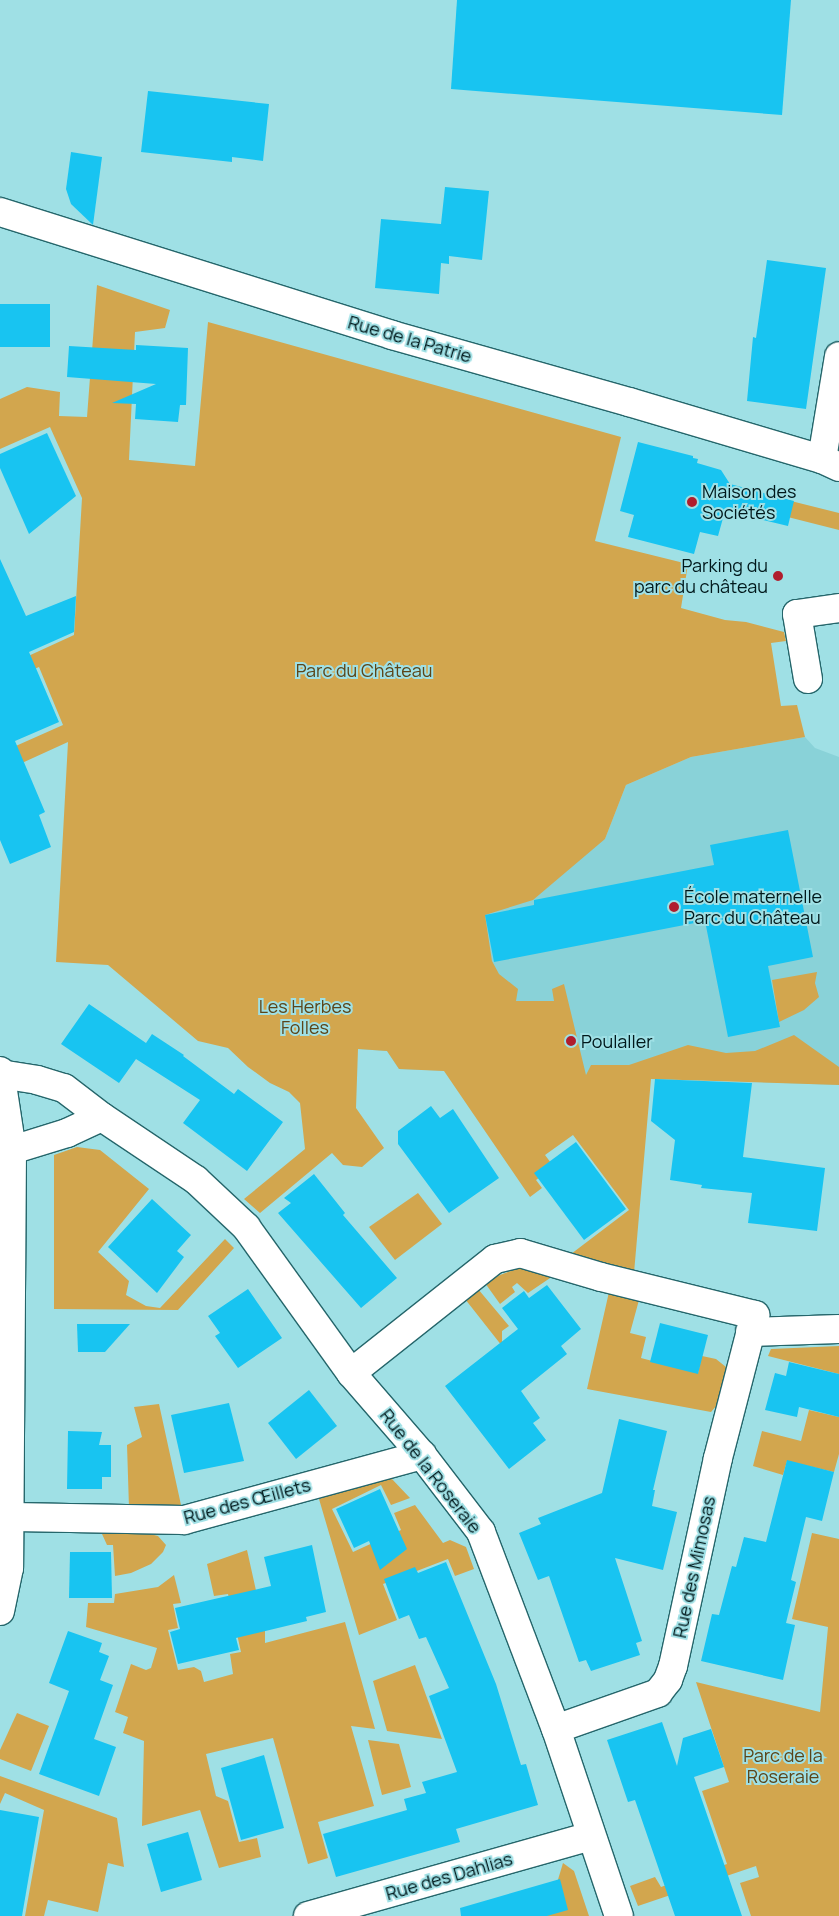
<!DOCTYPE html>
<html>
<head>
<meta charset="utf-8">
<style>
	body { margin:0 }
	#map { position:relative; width:839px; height:1916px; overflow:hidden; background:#9fe0e5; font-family:Manrope,sans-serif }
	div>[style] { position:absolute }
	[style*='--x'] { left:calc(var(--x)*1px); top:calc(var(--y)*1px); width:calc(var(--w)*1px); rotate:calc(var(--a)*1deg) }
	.built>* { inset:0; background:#89d2d8 }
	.green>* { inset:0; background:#d2a64e }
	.building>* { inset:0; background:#18c4f1 }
	.roads { filter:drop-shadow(1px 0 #25666b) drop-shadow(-1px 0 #25666b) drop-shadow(0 1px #25666b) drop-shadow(0 -1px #25666b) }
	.minor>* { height:28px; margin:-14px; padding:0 14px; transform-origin:14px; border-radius:14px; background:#fff }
	.tertiary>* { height:28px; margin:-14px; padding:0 14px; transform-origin:14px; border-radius:14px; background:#fff }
	.dots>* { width:14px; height:14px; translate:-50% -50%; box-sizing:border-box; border:2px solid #9fe0e5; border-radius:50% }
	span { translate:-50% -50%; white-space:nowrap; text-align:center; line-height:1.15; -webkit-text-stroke:4px #9fe0e5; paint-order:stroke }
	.street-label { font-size:18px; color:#00181b }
	.poi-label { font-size:18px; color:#00181b }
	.left { translate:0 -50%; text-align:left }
	.right { translate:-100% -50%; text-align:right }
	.park-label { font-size:18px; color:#5b4519 }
</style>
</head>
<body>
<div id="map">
	<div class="built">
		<i style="clip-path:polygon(805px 737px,815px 748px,839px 757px,839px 1085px,399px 1069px,387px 1051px,358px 1049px,363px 941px,605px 839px,626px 785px,691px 757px)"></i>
	</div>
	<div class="green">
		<i style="clip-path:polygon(97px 285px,170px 310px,165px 328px,135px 332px,129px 460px,195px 466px,208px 322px,621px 437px,595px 541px,688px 564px,681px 608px,725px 620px,746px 622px,784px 632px,786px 641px,771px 643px,781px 706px,797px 705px,805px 737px,691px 757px,626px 785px,605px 839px,533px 900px,485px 915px,492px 961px,499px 974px,518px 989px,516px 1001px,554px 1001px,552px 989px,564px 984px,586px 1075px,591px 1065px,629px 1065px,688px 1045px,726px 1053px,755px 1051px,794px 1035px,839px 1067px,839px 1085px,651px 1079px,634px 1273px,571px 1254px,629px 1210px,573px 1135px,545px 1155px,554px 1167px,536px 1180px,542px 1188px,530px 1197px,444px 1071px,399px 1069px,387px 1051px,358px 1049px,356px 1108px,384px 1148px,362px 1167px,343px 1165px,332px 1153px,260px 1213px,244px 1199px,305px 1149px,300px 1103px,289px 1092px,270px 1083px,248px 1067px,228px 1048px,198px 1041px,108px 965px,56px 962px,68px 742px,0 773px,0 753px,63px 725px,39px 667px,5px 682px,0 669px,74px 635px,82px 498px,50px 427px,0 449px,0 399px,27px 387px,60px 392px,59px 416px,87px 417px)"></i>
		<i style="clip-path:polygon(771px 496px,839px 513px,839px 530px,768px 512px)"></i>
		<i style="clip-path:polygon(817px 972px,815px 983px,819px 997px,804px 1010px,779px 1022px,772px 980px)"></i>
		<i style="clip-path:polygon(77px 1147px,100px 1150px,149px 1189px,98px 1252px,129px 1281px,126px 1295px,146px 1306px,160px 1308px,225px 1239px,234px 1248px,178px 1310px,54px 1309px,54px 1155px)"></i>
		<i style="clip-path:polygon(418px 1193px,442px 1224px,395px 1260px,369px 1227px)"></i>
		<i style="clip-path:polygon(519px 1268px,544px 1270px,556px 1274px,528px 1293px,517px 1283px,512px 1287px,515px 1292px,500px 1304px,485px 1283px,500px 1275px)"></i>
		<i style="clip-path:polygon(478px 1289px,509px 1326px,502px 1331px,502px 1346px,465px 1299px)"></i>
		<i style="clip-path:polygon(609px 1292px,639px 1300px,630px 1333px,646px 1337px,641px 1358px,698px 1373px,702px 1356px,716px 1359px,726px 1367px,717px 1405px,711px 1412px,587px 1389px)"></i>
		<i style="clip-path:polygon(839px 1346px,839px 1374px,768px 1356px,771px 1349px)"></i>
		<i style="clip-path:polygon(159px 1404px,181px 1505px,165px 1508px,129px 1508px,127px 1445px,142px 1437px,134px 1407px)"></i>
		<i style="clip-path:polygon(809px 1410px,839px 1417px,839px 1454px,834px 1472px,787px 1461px,783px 1475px,753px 1466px,762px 1431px,801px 1441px)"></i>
		<i style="clip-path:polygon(380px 1478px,391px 1478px,410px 1498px,391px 1505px,381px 1485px,332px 1509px,353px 1552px,401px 1530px,394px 1513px,415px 1505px,443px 1543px,450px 1540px,466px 1547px,474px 1569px,455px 1576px,448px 1559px,383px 1584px,397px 1620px,359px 1635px,319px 1499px)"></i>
		<i style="clip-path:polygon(146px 1533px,158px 1536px,166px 1545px,163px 1552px,151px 1564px,131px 1573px,115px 1576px,113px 1545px,107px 1545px,102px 1534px)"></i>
		<i style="clip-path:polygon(812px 1533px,839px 1539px,839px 1916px,751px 1916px,740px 1883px,759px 1877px,756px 1866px,638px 1906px,630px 1886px,655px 1877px,661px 1887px,727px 1864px,702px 1791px,729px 1782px,696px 1682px,820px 1712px,828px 1627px,792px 1619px)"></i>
		<i style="clip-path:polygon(247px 1550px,265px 1631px,265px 1643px,345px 1622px,375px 1729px,351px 1726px,374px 1806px,318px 1822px,328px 1858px,308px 1864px,273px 1738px,206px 1754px,216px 1796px,228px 1801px,239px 1842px,257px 1838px,261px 1857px,219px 1868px,200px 1810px,142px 1826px,144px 1741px,123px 1733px,128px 1717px,115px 1712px,131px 1664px,146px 1670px,151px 1668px,157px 1648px,86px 1627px,88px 1603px,114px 1603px,115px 1594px,158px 1587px,174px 1575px,181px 1603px,173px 1604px,178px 1628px,168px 1630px,178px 1670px,194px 1667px,201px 1671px,204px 1682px,233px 1674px,230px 1654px,241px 1652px,228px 1594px,214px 1596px,207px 1564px)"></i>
		<i style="clip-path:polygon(415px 1665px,442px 1739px,387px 1731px,373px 1681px)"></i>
		<i style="clip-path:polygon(17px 1713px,49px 1726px,31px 1771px,0 1759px,0 1750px)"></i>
		<i style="clip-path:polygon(368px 1740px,399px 1744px,411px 1787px,382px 1795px)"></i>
		<i style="clip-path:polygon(0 1776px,117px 1818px,124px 1867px,108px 1863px,98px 1912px,48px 1900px,44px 1916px,25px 1916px,44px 1810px,5px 1793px,0 1804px)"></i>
		<i style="clip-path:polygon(563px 1863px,574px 1871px,589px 1916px,547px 1916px)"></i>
	</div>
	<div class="building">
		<i style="clip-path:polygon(457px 0,791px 0,782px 115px,451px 89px)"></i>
		<i style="clip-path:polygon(148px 91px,269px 104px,263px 161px,232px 157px,232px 162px,141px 152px)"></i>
		<i style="clip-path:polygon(71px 152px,102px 157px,93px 225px,71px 204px,66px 189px)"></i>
		<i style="clip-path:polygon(445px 187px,489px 191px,482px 260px,449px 256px,449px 264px,441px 263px,439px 294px,375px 288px,381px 219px,441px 224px)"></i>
		<i style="clip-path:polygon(767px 260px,826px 268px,806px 409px,747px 401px,753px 337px,756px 338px)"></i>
		<i style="clip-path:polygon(0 304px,50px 304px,50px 347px,0 347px)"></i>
		<i style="clip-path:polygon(136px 345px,188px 348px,186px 405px,180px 405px,178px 422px,135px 419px,136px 404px,112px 403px,156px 384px,67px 377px,69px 346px,136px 350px)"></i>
		<i style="clip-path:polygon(47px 433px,76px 496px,29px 534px,0 468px,0 454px)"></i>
		<i style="clip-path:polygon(638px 442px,693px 456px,693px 458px,698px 459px,697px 463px,721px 470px,730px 484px,794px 501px,788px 526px,725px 511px,718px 536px,700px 532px,694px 554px,628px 537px,634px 515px,620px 511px)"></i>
		<i style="clip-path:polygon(0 559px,26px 616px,76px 596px,74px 632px,29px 652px,59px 722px,15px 741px,45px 812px,39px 815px,51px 847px,10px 864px,0 840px)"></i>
		<i style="clip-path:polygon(788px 830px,813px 957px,768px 966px,780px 1027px,728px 1037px,705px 921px,494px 962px,485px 915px,534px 905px,534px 900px,714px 865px,710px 845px)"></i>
		<i style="clip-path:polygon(89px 1004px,146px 1043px,152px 1034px,184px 1055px,183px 1056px,234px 1094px,238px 1089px,283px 1122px,247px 1171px,183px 1123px,200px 1100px,136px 1059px,119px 1083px,61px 1044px)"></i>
		<i style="clip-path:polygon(655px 1079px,752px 1083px,743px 1157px,825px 1168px,817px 1231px,748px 1223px,752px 1193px,701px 1188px,702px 1185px,670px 1180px,675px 1140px,651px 1121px)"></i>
		<i style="clip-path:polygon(431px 1106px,440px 1118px,453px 1109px,499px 1178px,449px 1213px,398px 1144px,398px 1131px)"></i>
		<i style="clip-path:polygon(576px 1142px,626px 1209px,584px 1240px,534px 1173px)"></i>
		<i style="clip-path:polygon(314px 1174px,345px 1213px,343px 1215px,397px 1278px,361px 1308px,278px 1213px,291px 1203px,284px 1198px)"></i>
		<i style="clip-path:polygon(152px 1199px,191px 1235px,177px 1251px,184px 1257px,157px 1293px,108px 1247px)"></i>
		<i style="clip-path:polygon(547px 1285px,581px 1329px,561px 1346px,567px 1354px,521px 1391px,540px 1418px,533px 1423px,546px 1440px,509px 1469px,445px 1386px,518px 1329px,502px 1308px,524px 1291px,529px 1298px)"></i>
		<i style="clip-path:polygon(248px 1289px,282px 1338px,238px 1368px,215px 1336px,220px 1333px,208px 1316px)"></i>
		<i style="clip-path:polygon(660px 1323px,708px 1335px,698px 1374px,650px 1362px)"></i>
		<i style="clip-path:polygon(77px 1324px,130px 1324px,105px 1352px,78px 1352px)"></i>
		<i style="clip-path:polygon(789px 1362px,839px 1374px,839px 1417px,799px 1407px,797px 1417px,765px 1410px,775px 1373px,786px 1376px)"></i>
		<i style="clip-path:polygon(309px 1390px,337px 1426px,296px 1459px,268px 1423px)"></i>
		<i style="clip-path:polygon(229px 1403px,244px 1461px,184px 1473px,171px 1415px)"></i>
		<i style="clip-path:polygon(619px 1419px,667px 1431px,653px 1490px,655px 1490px,652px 1506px,677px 1512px,663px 1570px,615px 1558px,642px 1641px,636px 1643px,640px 1655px,591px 1671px,586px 1660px,579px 1662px,549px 1576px,538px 1580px,519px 1533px,541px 1524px,538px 1518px,602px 1493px)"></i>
		<i style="clip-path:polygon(68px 1431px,102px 1432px,99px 1445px,111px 1445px,111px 1477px,102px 1477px,102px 1489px,67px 1489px)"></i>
		<i style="clip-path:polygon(787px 1460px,834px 1472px,822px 1521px,806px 1517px,791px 1580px,796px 1582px,786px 1623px,795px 1625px,783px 1680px,701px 1661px,712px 1614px,719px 1615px,732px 1566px,736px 1567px,744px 1537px,766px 1542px)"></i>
		<i style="clip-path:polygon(380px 1489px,407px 1549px,380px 1570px,369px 1541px,354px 1548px,336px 1509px)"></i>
		<i style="clip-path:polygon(312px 1545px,326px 1612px,306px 1617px,307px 1621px,236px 1638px,239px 1650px,178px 1664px,170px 1632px,180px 1629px,175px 1608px,271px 1586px,264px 1557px)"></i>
		<i style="clip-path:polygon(70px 1552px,111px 1552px,112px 1598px,69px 1598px)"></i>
		<i style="clip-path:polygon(446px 1562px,496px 1684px,521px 1765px,526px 1764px,538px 1805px,456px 1829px,460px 1842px,336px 1877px,323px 1834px,407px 1810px,404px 1799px,426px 1793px,422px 1782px,457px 1772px,429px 1696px,449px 1688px,426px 1637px,419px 1639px,409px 1615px,399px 1619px,384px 1579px,415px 1567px,418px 1573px)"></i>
		<i style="clip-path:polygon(68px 1631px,102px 1643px,99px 1652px,109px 1656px,100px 1680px,113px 1685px,94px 1739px,116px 1747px,99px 1796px,39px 1774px,69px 1691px,49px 1683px)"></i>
		<i style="clip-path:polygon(662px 1722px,677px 1766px,683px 1738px,711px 1729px,724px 1767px,694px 1777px,742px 1916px,675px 1916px,635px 1800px,628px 1802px,607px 1740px)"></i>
		<i style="clip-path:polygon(264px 1755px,284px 1828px,241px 1840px,221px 1768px)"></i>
		<i style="clip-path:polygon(0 1810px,39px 1817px,22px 1916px,0 1916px)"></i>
		<i style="clip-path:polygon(188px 1832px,202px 1880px,161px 1892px,147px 1844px)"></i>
		<i style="clip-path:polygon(560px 1879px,568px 1910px,547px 1916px,461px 1916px,460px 1908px)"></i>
	</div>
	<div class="roads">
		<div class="minor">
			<i style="--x:822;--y:459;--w:104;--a:-80.6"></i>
			<i style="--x:808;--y:679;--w:66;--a:-99.6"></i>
			<i style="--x:797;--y:614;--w:42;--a:-8.1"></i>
			<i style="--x:0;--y:1074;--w:37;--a:9"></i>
			<i style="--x:37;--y:1080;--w:28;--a:17"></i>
			<i style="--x:64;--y:1088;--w:48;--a:37.3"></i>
			<i style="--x:102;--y:1117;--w:113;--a:33.8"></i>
			<i style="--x:196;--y:1180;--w:69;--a:43.2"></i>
			<i style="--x:246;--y:1227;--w:180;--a:54.3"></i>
			<i style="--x:351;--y:1373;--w:108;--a:49.1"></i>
			<i style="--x:422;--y:1455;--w:97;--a:52.5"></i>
			<i style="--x:481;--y:1532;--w:211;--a:69.2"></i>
			<i style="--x:556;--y:1729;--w:197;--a:71.4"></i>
			<i style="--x:12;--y:1150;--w:58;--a:-17.2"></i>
			<i style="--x:67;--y:1133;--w:38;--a:-25"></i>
			<i style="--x:750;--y:1332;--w:89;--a:-1.9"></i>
			<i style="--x:351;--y:1373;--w:184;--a:-38.4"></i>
			<i style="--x:495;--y:1259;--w:26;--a:-13"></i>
			<i style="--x:520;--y:1253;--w:84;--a:16.5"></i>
			<i style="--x:601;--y:1277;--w:159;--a:13.9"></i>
			<i style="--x:755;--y:1315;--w:148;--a:104.5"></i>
			<i style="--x:718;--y:1458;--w:213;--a:102.2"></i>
			<i style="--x:673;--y:1666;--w:15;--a:110"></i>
			<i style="--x:668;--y:1680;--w:16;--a:128"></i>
			<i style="--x:658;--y:1693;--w:108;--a:160.6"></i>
			<i style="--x:9;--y:1517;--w:175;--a:1"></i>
			<i style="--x:184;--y:1520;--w:247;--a:-15.3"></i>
			<i style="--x:308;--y:1916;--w:293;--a:-15.8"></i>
		</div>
		<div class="tertiary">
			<i style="--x:0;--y:212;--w:411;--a:17.4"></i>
			<i style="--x:392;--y:335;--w:246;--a:15.8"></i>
			<i style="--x:629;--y:402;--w:201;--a:16.5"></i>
			<i style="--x:822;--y:459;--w:19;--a:25"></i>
			<i style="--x:0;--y:1071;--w:80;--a:81.4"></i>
			<i style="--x:12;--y:1150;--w:418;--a:90.4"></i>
			<i style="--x:9;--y:1568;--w:44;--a:101.8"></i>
		</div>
	</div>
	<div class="dots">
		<i style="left:692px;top:502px;background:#b01d2d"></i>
		<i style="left:778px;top:576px;background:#b01d2d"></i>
		<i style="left:674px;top:907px;background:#b01d2d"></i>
		<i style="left:571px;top:1041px;background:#b01d2d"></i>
	</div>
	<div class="street-label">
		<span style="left:410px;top:339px;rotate:16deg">Rue de la Patrie</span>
		<span style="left:431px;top:1471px;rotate:52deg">Rue de la Roseraie</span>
		<span style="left:247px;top:1501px;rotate:-15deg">Rue des Œillets</span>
		<span style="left:694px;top:1567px;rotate:-78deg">Rue des Mimosas</span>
		<span style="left:449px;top:1876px;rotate:-16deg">Rue des Dahlias</span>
	</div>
	<div class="poi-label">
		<span class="left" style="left:702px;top:502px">Maison des<br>Sociétés</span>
		<span class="right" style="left:768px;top:576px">Parking du<br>parc du château</span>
		<span class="left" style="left:684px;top:907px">École maternelle<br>Parc du Château</span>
		<span class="left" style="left:581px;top:1041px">Poulaller</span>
	</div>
	<div class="park-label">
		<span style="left:364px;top:670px">Parc du Château</span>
		<span style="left:305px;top:1017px">Les Herbes<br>Folles</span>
		<span style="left:783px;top:1766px">Parc de la<br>Roseraie</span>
	</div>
</div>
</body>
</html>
